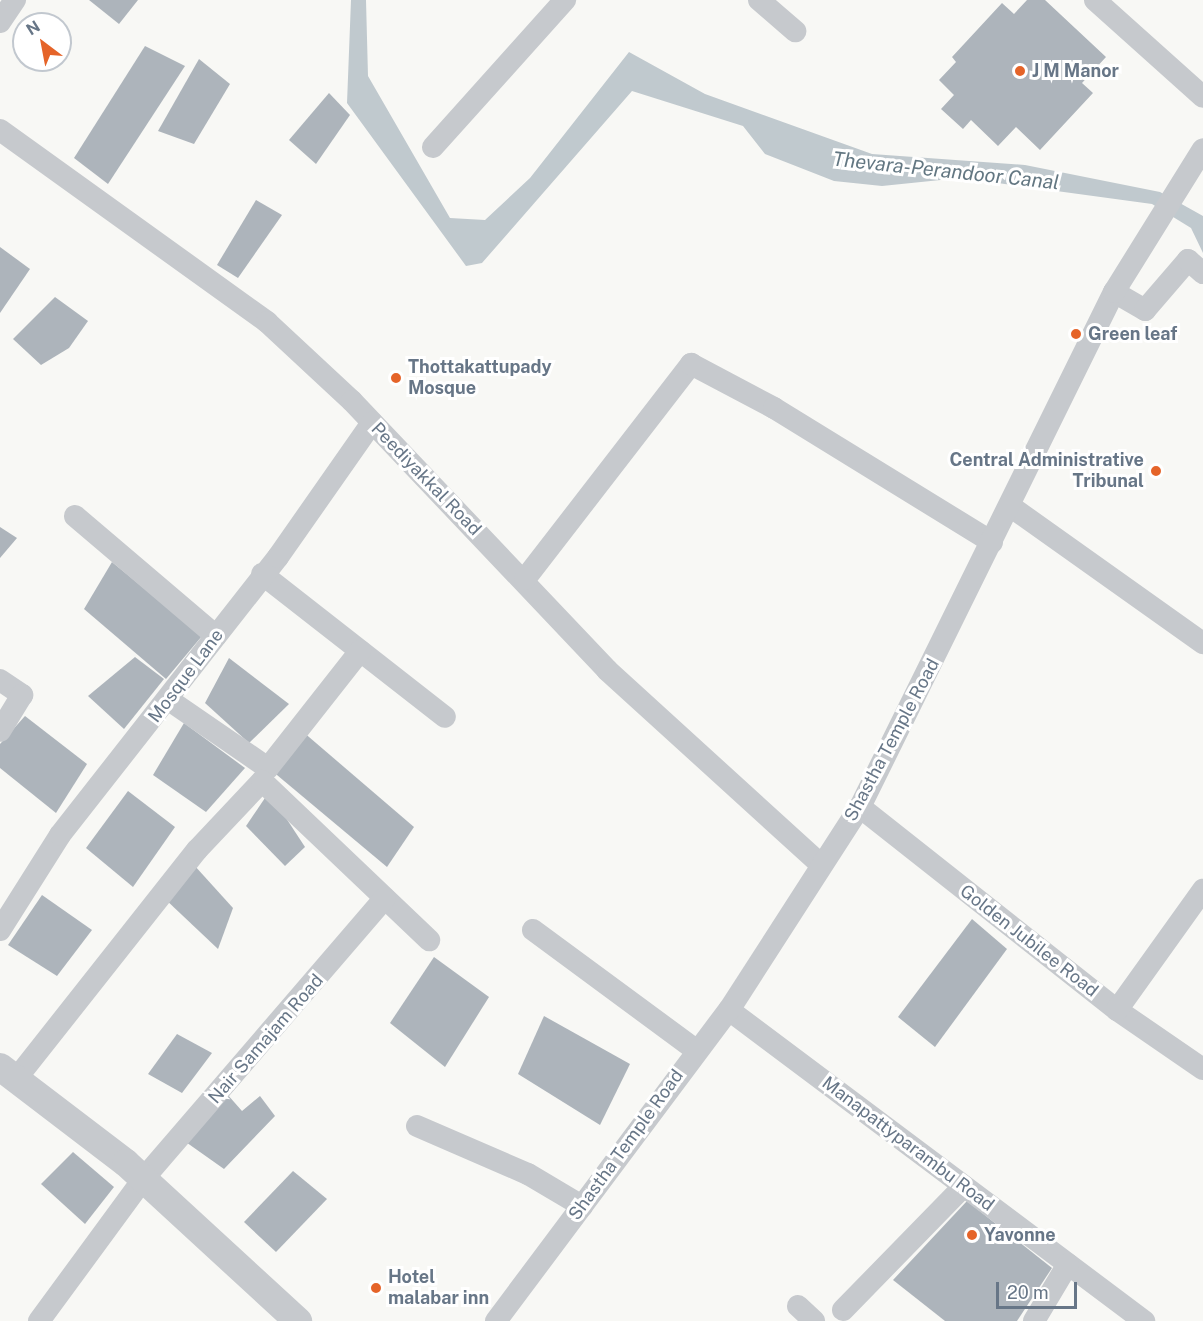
<!DOCTYPE html>
<html>
<head>
<meta charset="utf-8">
<style>
	body { margin:0 }
	#map { position:relative; width:1203px; height:1321px; overflow:hidden; background:#f8f8f5; font-family:"Public Sans",sans-serif }
	div>[style] { position:absolute }
	[style*='--x'] { left:calc(var(--x)*1px); top:calc(var(--y)*1px); width:calc(var(--w)*1px); rotate:calc(var(--a)*1deg) }
	.water>* { inset:0; background:#c0c9ce }
	.building>* { inset:0; background:#adb4bb }
	.minor>* { height:22px; margin:-11px; padding:0 11px; transform-origin:11px; border-radius:11px; background:#c6c9cd }
	.tertiary>* { height:28px; margin:-14px; padding:0 14px; transform-origin:14px; border-radius:14px; background:#c6c9cd }
	.dots>* { width:16px; height:16px; translate:-50% -50%; box-sizing:border-box; border:3px solid #fff; border-radius:50% }
	span { translate:-50% -50%; white-space:nowrap; text-align:center; line-height:1.15; -webkit-text-stroke:6px #fff; paint-order:stroke }
	.poi-label { font-size:18px; color:#677687; font-weight:700 }
	.left { translate:0 -50%; text-align:left }
	.right { translate:-100% -50%; text-align:right }
	.street-label { font-size:18px; color:#677687 }
	.water-label { font-size:20px; color:#637782; font-style:italic }
	.north { position:absolute; left:12px; top:12px; width:60px; height:60px; box-sizing:border-box; background:#fff; border:2px solid #c2c8cf; border-radius:50%; rotate:328deg; font-size:16px; font-weight:700; line-height:24px; text-align:center; color:#677687 }
	.north::after { content:''; display:block; margin:auto; width:21px; height:27px; background:#e56429; clip-path:polygon(50% 0,100% 100%,50% 72%,0 100%) }
	.scale { position:absolute; left:996px; top:1282px; width:81px; height:27px; box-sizing:border-box; border:3px solid #677687; border-top:0; padding-left:8px; font-size:18px; line-height:21px; white-space:nowrap; color:#677687; -webkit-text-stroke:4px #fff; paint-order:stroke }
</style>
</head>
<body>
<div id="map">
	<div class="water">
		<i style="clip-path:polygon(351px 0,366px 0,368px 76px,450px 218px,485px 220px,530px 178px,629px 52px,705px 94px,872px 154px,1025px 165px,1160px 192px,1203px 216px,1203px 253px,1191px 228px,1152px 204px,960px 178px,882px 186px,834px 181px,765px 154px,743px 126px,632px 91px,482px 263px,466px 266px,347px 103px)"></i>
	</div>
	<div class="building">
		<i style="clip-path:polygon(89px 0,138px 0,119px 24px)"></i>
		<i style="clip-path:polygon(1027px 0,1045px 0,1106px 57px,1082px 83px,1093px 93px,1040px 150px,1016px 127px,998px 146px,971px 120px,963px 129px,941px 109px,954px 95px,939px 80px,956px 62px,952px 57px,1002px 3px,1014px 14px)"></i>
		<i style="clip-path:polygon(145px 46px,185px 66px,108px 184px,74px 158px)"></i>
		<i style="clip-path:polygon(199px 59px,230px 84px,194px 144px,158px 131px)"></i>
		<i style="clip-path:polygon(329px 93px,350px 115px,316px 164px,289px 140px)"></i>
		<i style="clip-path:polygon(256px 200px,282px 215px,238px 278px,217px 265px)"></i>
		<i style="clip-path:polygon(0 247px,30px 269px,0 313px)"></i>
		<i style="clip-path:polygon(55px 297px,88px 321px,69px 348px,41px 365px,13px 339px)"></i>
		<i style="clip-path:polygon(0 527px,17px 538px,0 558px)"></i>
		<i style="clip-path:polygon(112px 562px,202px 636px,166px 679px,84px 609px)"></i>
		<i style="clip-path:polygon(135px 657px,164px 679px,124px 729px,88px 696px)"></i>
		<i style="clip-path:polygon(229px 658px,289px 704px,249px 743px,205px 703px)"></i>
		<i style="clip-path:polygon(25px 716px,87px 764px,56px 813px,0 768px,0 744px)"></i>
		<i style="clip-path:polygon(184px 723px,245px 768px,206px 812px,153px 775px)"></i>
		<i style="clip-path:polygon(302px 731px,414px 827px,387px 867px,271px 770px)"></i>
		<i style="clip-path:polygon(128px 791px,175px 827px,133px 887px,86px 848px)"></i>
		<i style="clip-path:polygon(269px 792px,305px 847px,285px 866px,246px 826px)"></i>
		<i style="clip-path:polygon(194px 865px,233px 908px,218px 949px,164px 898px)"></i>
		<i style="clip-path:polygon(42px 895px,92px 930px,57px 976px,8px 945px)"></i>
		<i style="clip-path:polygon(972px 919px,1007px 949px,935px 1047px,898px 1017px)"></i>
		<i style="clip-path:polygon(434px 957px,489px 997px,445px 1067px,390px 1023px)"></i>
		<i style="clip-path:polygon(544px 1016px,630px 1064px,600px 1125px,518px 1074px)"></i>
		<i style="clip-path:polygon(177px 1034px,212px 1053px,182px 1093px,148px 1074px)"></i>
		<i style="clip-path:polygon(227px 1094px,242px 1111px,260px 1096px,275px 1116px,224px 1169px,183px 1140px)"></i>
		<i style="clip-path:polygon(73px 1152px,114px 1187px,85px 1224px,41px 1184px)"></i>
		<i style="clip-path:polygon(293px 1171px,327px 1199px,276px 1252px,244px 1222px)"></i>
		<i style="clip-path:polygon(967px 1201px,1052px 1268px,1017px 1321px,945px 1321px,893px 1280px)"></i>
	</div>
	<div class="minor">
		<i style="--x:759;--y:0;--w:48;--a:40.7"></i>
		<i style="--x:1095;--y:0;--w:145;--a:41.9"></i>
		<i style="--x:0;--y:22;--w:27;--a:-56"></i>
		<i style="--x:0;--y:130;--w:329;--a:35.7"></i>
		<i style="--x:267;--y:322;--w:116;--a:42.9"></i>
		<i style="--x:352;--y:401;--w:371;--a:46.5"></i>
		<i style="--x:607;--y:670;--w:290;--a:42.3"></i>
		<i style="--x:433;--y:147;--w:198;--a:-48.1"></i>
		<i style="--x:1114;--y:292;--w:36;--a:30"></i>
		<i style="--x:1145;--y:310;--w:66;--a:-49.3"></i>
		<i style="--x:1188;--y:260;--w:20;--a:41"></i>
		<i style="--x:1010;--y:506;--w:237;--a:35.4"></i>
		<i style="--x:75;--y:516;--w:185;--a:40.4"></i>
		<i style="--x:262;--y:574;--w:232;--a:38"></i>
		<i style="--x:525;--y:579;--w:272;--a:-52.3"></i>
		<i style="--x:691;--y:364;--w:94;--a:27.9"></i>
		<i style="--x:774;--y:408;--w:256;--a:31.6"></i>
		<i style="--x:0;--y:680;--w:27;--a:34"></i>
		<i style="--x:22;--y:695;--w:42;--a:121.4"></i>
		<i style="--x:169;--y:700;--w:120;--a:34.5"></i>
		<i style="--x:268;--y:768;--w:149;--a:-51.8"></i>
		<i style="--x:860;--y:807;--w:328;--a:38.3"></i>
		<i style="--x:1117;--y:1010;--w:104;--a:34.5"></i>
		<i style="--x:0;--y:930;--w:112;--a:-57.7"></i>
		<i style="--x:60;--y:835;--w:353;--a:-51.9"></i>
		<i style="--x:278;--y:557;--w:164;--a:-55"></i>
		<i style="--x:533;--y:930;--w:202;--a:36.4"></i>
		<i style="--x:729;--y:1010;--w:519;--a:36.85"></i>
		<i style="--x:1117;--y:1010;--w:148;--a:-54.4"></i>
		<i style="--x:16;--y:1079;--w:292;--a:-51.7"></i>
		<i style="--x:197;--y:850;--w:95;--a:-46.7"></i>
		<i style="--x:262;--y:781;--w:231;--a:43.6"></i>
		<i style="--x:417;--y:1126;--w:121;--a:23.4"></i>
		<i style="--x:528;--y:1174;--w:63;--a:30.7"></i>
		<i style="--x:798;--y:1306;--w:22;--a:43"></i>
		<i style="--x:843;--y:1310;--w:173;--a:-45.7"></i>
		<i style="--x:39;--y:1321;--w:177;--a:-53.7"></i>
		<i style="--x:144;--y:1178;--w:369;--a:-49.3"></i>
		<i style="--x:496;--y:1321;--w:389;--a:-53.2"></i>
		<i style="--x:729;--y:1010;--w:242;--a:-57.2"></i>
		<i style="--x:860;--y:807;--w:574;--a:-63.75"></i>
		<i style="--x:1114;--y:292;--w:168;--a:-58.1"></i>
		<i style="--x:1034;--y:1321;--w:66;--a:-59.2"></i>
	</div>
	<div class="tertiary">
		<i style="--x:0;--y:1067;--w:158;--a:37.3"></i>
		<i style="--x:126;--y:1163;--w:234;--a:42.6"></i>
	</div>
	<div class="dots">
		<i style="left:1020px;top:71px;background:#e56429"></i>
		<i style="left:1076px;top:334px;background:#e56429"></i>
		<i style="left:396px;top:378px;background:#e56429"></i>
		<i style="left:1156px;top:471px;background:#e56429"></i>
		<i style="left:972px;top:1235px;background:#e56429"></i>
		<i style="left:376px;top:1288px;background:#e56429"></i>
	</div>
	<div class="poi-label">
		<span class="left" style="left:1032px;top:71px">J M Manor</span>
		<span class="left" style="left:1088px;top:334px">Green leaf</span>
		<span class="left" style="left:408px;top:378px">Thottakattupady<br>Mosque</span>
		<span class="right" style="left:1144px;top:471px">Central Administrative<br>Tribunal</span>
		<span class="left" style="left:984px;top:1235px">Yavonne</span>
		<span class="left" style="left:388px;top:1288px">Hotel<br>malabar inn</span>
	</div>
	<div class="street-label">
		<span style="left:426px;top:479px;rotate:46deg">Peediyakkal Road</span>
		<span style="left:186px;top:676px;rotate:-53deg">Mosque Lane</span>
		<span style="left:892px;top:740px;rotate:-62deg">Shastha Temple Road</span>
		<span style="left:1029px;top:941px;rotate:38deg">Golden Jubilee Road</span>
		<span style="left:266px;top:1039px;rotate:-49deg">Nair Samajam Road</span>
		<span style="left:908px;top:1144px;rotate:37deg">Manapattyparambu Road</span>
		<span style="left:626px;top:1145px;rotate:-54deg">Shastha Temple Road</span>
	</div>
	<div class="water-label">
		<span style="left:946px;top:171px;rotate:6deg">Thevara-Perandoor Canal</span>
	</div>
	<div class="north">N</div>
	<div class="scale">20 m</div>
</div>
</body>
</html>
